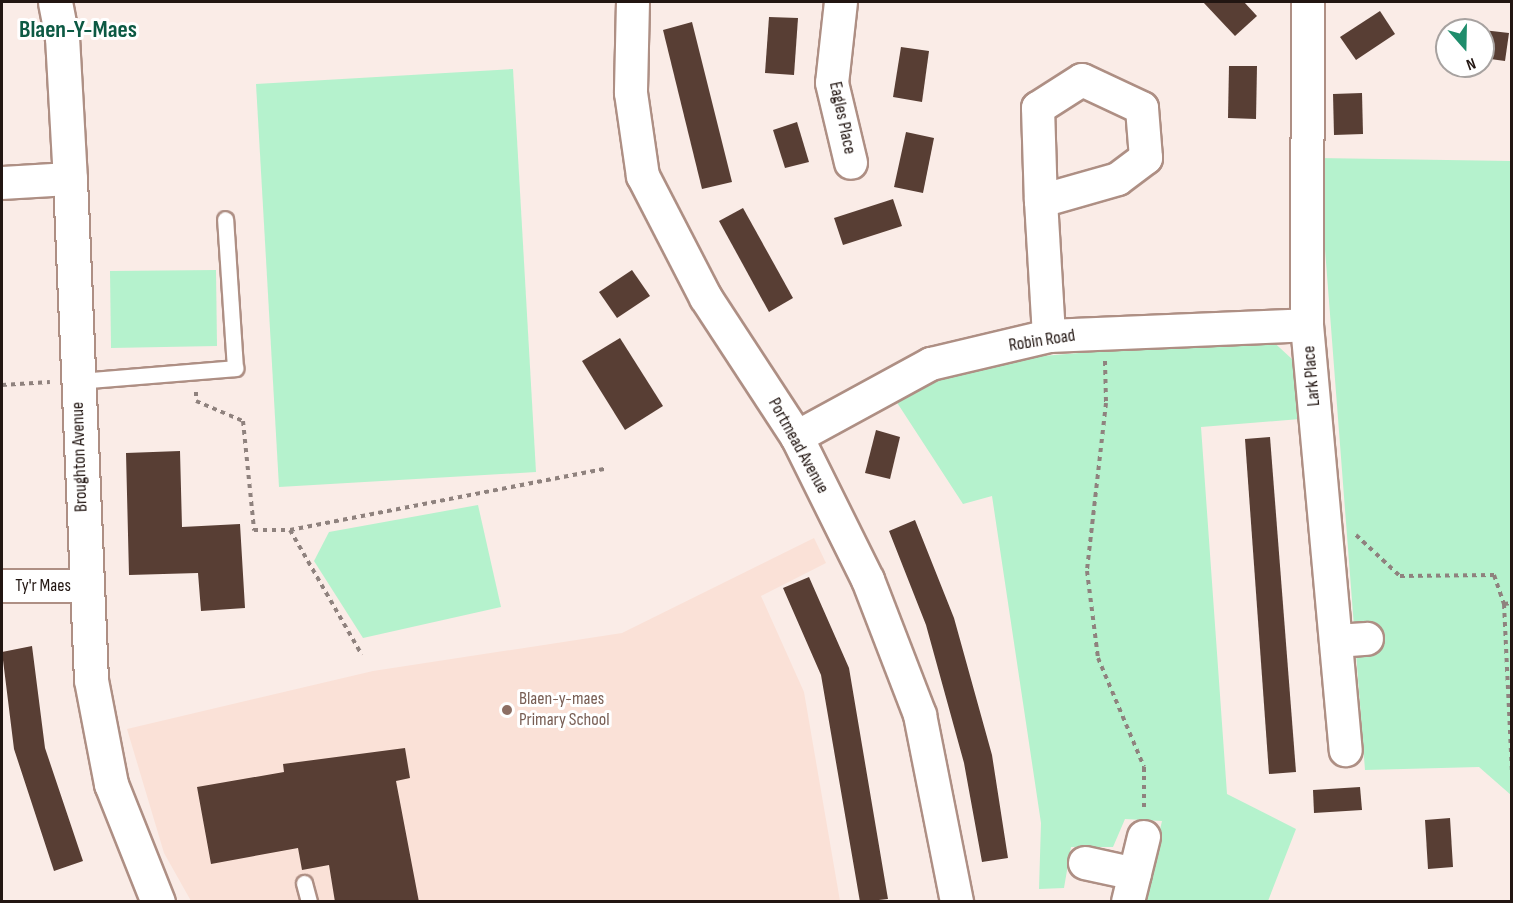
<!DOCTYPE html>
<html>
<head>
<meta charset="utf-8">
<style>
	body { margin:0 }
	#map { position:relative; width:1513px; height:903px; overflow:hidden; background:#faece7; font-family:"Sofia Sans Condensed",sans-serif }
	div>[style] { position:absolute }
	[style*='--x'] { left:calc(var(--x)*1px); top:calc(var(--y)*1px); width:calc(var(--w)*1px); rotate:calc(var(--a)*1deg) }
	.built>* { inset:0; background:#fae1d7 }
	.green>* { inset:0; background:#b5f2cd }
	.building>* { inset:0; background:#583e34 }
	.path>* { height:4px; margin-top:-2px; transform-origin:0; background:repeating-linear-gradient(90deg,#8f827e 0 4.5px,transparent 0 9px) }
	.roads { filter:drop-shadow(2px 0 #ae8f84) drop-shadow(-2px 0 #ae8f84) drop-shadow(0 2px #ae8f84) drop-shadow(0 -2px #ae8f84) }
	.service>* { height:15px; margin:-7.5px; padding:0 7.5px; transform-origin:7.5px; border-radius:7.5px; background:#fff }
	.minor>* { height:32px; margin:-16px; padding:0 16px; transform-origin:16px; border-radius:16px; background:#fff }
	.tertiary>* { height:33px; margin:-16.5px; padding:0 16.5px; transform-origin:16.5px; border-radius:16.5px; background:#fff }
	.dots>* { width:16px; height:16px; translate:-50% -50%; box-sizing:border-box; border:3px solid #fff; border-radius:50% }
	span { translate:-50% -50%; white-space:nowrap; text-align:center; line-height:1.15; -webkit-text-stroke:6px #fff; paint-order:stroke }
	.street-label { font-size:18px; color:#221612 }
	.education-label { font-size:18px; color:#785e54 }
	.left { translate:0 -50%; text-align:left }
	.district-label { font-size:24px; color:#0c5943; font-weight:700 }
	.frame { position:absolute; inset:0; border:3px solid #221612; pointer-events:none }
	.north { position:absolute; left:1435px; top:18px; width:60px; height:60px; box-sizing:border-box; background:#fff; border:2px solid #a7a2a0; border-radius:50%; rotate:160deg; font-size:16px; font-weight:700; line-height:24px; text-align:center; color:#221612 }
	.north::after { content:''; display:block; margin:auto; width:21px; height:27px; background:#1f8d6c; clip-path:polygon(50% 0,100% 100%,50% 72%,0 100%) }
</style>
</head>
<body>
<div id="map">
	<div class="built">
		<i style="clip-path:polygon(814px 538px,826px 563px,761px 596px,804px 692px,840px 901px,191px 901px,164px 853px,127px 729px,373px 671px,622px 633px)"></i>
	</div>
	<div class="green">
		<i style="clip-path:polygon(513px 69px,536px 472px,279px 487px,256px 84px)"></i>
		<i style="clip-path:polygon(1318px 158px,1511px 161px,1511px 795px,1479px 767px,1365px 770px)"></i>
		<i style="clip-path:polygon(216px 270px,217px 346px,111px 348px,110px 271px)"></i>
		<i style="clip-path:polygon(1268px 337px,1293px 360px,1300px 419px,1201px 427px,1227px 794px,1296px 829px,1268px 901px,1143px 901px,1162px 821px,1125px 819px,1113px 847px,1071px 847px,1064px 888px,1039px 889px,1041px 823px,992px 496px,963px 504px,894px 398px,961px 369px,1043px 356px)"></i>
		<i style="clip-path:polygon(478px 505px,501px 607px,363px 638px,314px 561px,329px 532px)"></i>
	</div>
	<div class="building">
		<i style="clip-path:polygon(1203px 2px,1244px 2px,1257px 16px,1235px 36px)"></i>
		<i style="clip-path:polygon(1380px 11px,1395px 34px,1356px 60px,1340px 37px)"></i>
		<i style="clip-path:polygon(769px 17px,798px 18px,794px 75px,765px 73px)"></i>
		<i style="clip-path:polygon(692px 22px,732px 182px,702px 189px,663px 30px)"></i>
		<i style="clip-path:polygon(1483px 30px,1509px 33px,1505px 61px,1483px 58px)"></i>
		<i style="clip-path:polygon(901px 47px,929px 51px,922px 102px,893px 97px)"></i>
		<i style="clip-path:polygon(1229px 66px,1257px 66px,1256px 119px,1228px 118px)"></i>
		<i style="clip-path:polygon(1362px 93px,1363px 134px,1334px 135px,1333px 94px)"></i>
		<i style="clip-path:polygon(797px 122px,809px 162px,785px 168px,773px 130px)"></i>
		<i style="clip-path:polygon(906px 132px,934px 138px,923px 193px,894px 187px)"></i>
		<i style="clip-path:polygon(893px 199px,902px 226px,843px 245px,834px 218px)"></i>
		<i style="clip-path:polygon(743px 208px,793px 298px,769px 312px,719px 221px)"></i>
		<i style="clip-path:polygon(632px 270px,650px 296px,617px 318px,599px 292px)"></i>
		<i style="clip-path:polygon(620px 338px,663px 406px,625px 430px,582px 361px)"></i>
		<i style="clip-path:polygon(876px 430px,900px 437px,890px 479px,865px 473px)"></i>
		<i style="clip-path:polygon(1270px 437px,1296px 772px,1269px 774px,1245px 439px)"></i>
		<i style="clip-path:polygon(180px 451px,182px 527px,240px 524px,245px 608px,201px 611px,198px 573px,129px 575px,126px 453px)"></i>
		<i style="clip-path:polygon(915px 520px,954px 618px,992px 755px,1008px 858px,982px 862px,964px 763px,926px 625px,889px 531px)"></i>
		<i style="clip-path:polygon(809px 577px,849px 668px,888px 899px,860px 902px,821px 675px,783px 588px)"></i>
		<i style="clip-path:polygon(32px 646px,45px 748px,83px 861px,54px 871px,14px 749px,2px 652px)"></i>
		<i style="clip-path:polygon(405px 748px,410px 778px,396px 781px,419px 902px,335px 902px,329px 865px,302px 870px,298px 848px,211px 864px,197px 787px,284px 772px,283px 764px)"></i>
		<i style="clip-path:polygon(1360px 787px,1362px 810px,1314px 813px,1313px 790px)"></i>
		<i style="clip-path:polygon(1450px 818px,1453px 867px,1428px 869px,1425px 820px)"></i>
	</div>
	<div class="path">
		<i style="--x:1105;--y:361;--w:42;--a:88.6"></i>
		<i style="--x:1106;--y:403;--w:169;--a:96.5"></i>
		<i style="--x:1087;--y:571;--w:88;--a:82.8"></i>
		<i style="--x:1098;--y:658;--w:118;--a:67.1"></i>
		<i style="--x:1144;--y:767;--w:44;--a:90"></i>
		<i style="--x:2;--y:385;--w:48;--a:-3.6"></i>
		<i style="--x:196;--y:392;--w:9;--a:90"></i>
		<i style="--x:196;--y:401;--w:51;--a:23.1"></i>
		<i style="--x:243;--y:421;--w:110;--a:84.2"></i>
		<i style="--x:254;--y:530;--w:36;--a:0"></i>
		<i style="--x:290;--y:530;--w:144;--a:60.1"></i>
		<i style="--x:290;--y:530;--w:321;--a:-11"></i>
		<i style="--x:1356;--y:535;--w:60;--a:43"></i>
		<i style="--x:1400;--y:576;--w:94;--a:-0.6"></i>
		<i style="--x:1494;--y:575;--w:31;--a:71"></i>
		<i style="--x:1504;--y:604;--w:8;--a:-7"></i>
		<i style="--x:1504;--y:604;--w:172;--a:87.3"></i>
	</div>
	<div class="roads">
		<div class="service">
			<i style="--x:78;--y:381;--w:158;--a:-4.7"></i>
			<i style="--x:235;--y:368;--w:149;--a:-93.8"></i>
			<i style="--x:304;--y:883;--w:20;--a:75"></i>
		</div>
		<div class="minor">
			<i style="--x:633;--y:2;--w:91;--a:91.3"></i>
			<i style="--x:631;--y:93;--w:84;--a:81.8"></i>
			<i style="--x:643;--y:176;--w:137;--a:62.7"></i>
			<i style="--x:706;--y:298;--w:166;--a:56.8"></i>
			<i style="--x:797;--y:437;--w:160;--a:63.6"></i>
			<i style="--x:868;--y:580;--w:145;--a:68.9"></i>
			<i style="--x:920;--y:715;--w:191;--a:78.8"></i>
			<i style="--x:841;--y:2;--w:81;--a:96.3"></i>
			<i style="--x:832;--y:83;--w:82;--a:76.6"></i>
			<i style="--x:1308;--y:2;--w:323;--a:90.2"></i>
			<i style="--x:1307;--y:325;--w:427;--a:84.8"></i>
			<i style="--x:2;--y:183;--w:68;--a:-3.4"></i>
			<i style="--x:1041;--y:201;--w:80;--a:-15.9"></i>
			<i style="--x:1118;--y:179;--w:35;--a:-37"></i>
			<i style="--x:1146;--y:158;--w:50;--a:-94.6"></i>
			<i style="--x:1142;--y:108;--w:66;--a:-155"></i>
			<i style="--x:1082;--y:80;--w:52;--a:147.5"></i>
			<i style="--x:1038;--y:108;--w:93;--a:88.2"></i>
			<i style="--x:1041;--y:201;--w:135;--a:86.6"></i>
			<i style="--x:797;--y:437;--w:153;--a:-28.6"></i>
			<i style="--x:931;--y:364;--w:121;--a:-13.3"></i>
			<i style="--x:1049;--y:336;--w:258;--a:-2.4"></i>
			<i style="--x:2;--y:586;--w:83;--a:0"></i>
			<i style="--x:1336;--y:641;--w:31;--a:-4"></i>
			<i style="--x:1085;--y:863;--w:51;--a:12.4"></i>
			<i style="--x:1128;--y:902;--w:67;--a:-76.2"></i>
		</div>
		<div class="tertiary">
			<i style="--x:55;--y:2;--w:36;--a:79"></i>
			<i style="--x:62;--y:37;--w:142;--a:86.8"></i>
			<i style="--x:70;--y:179;--w:501;--a:87.6"></i>
			<i style="--x:91;--y:680;--w:106;--a:79.1"></i>
			<i style="--x:111;--y:784;--w:127;--a:68.3"></i>
		</div>
	</div>
	<div class="dots">
		<i style="left:507px;top:710px;background:#8d6e63"></i>
	</div>
	<div class="street-label">
		<span style="left:842px;top:118px;rotate:78deg">Eagles Place</span>
		<span style="left:1042px;top:341px;rotate:-9deg">Robin Road</span>
		<span style="left:1312px;top:376px;rotate:-95deg">Lark Place</span>
		<span style="left:798px;top:446px;rotate:61deg">Portmead Avenue</span>
		<span style="left:80px;top:457px;rotate:-92deg">Broughton Avenue</span>
		<span style="left:43px;top:586px">Ty'r Maes</span>
	</div>
	<div class="education-label">
		<span class="left" style="left:519px;top:710px">Blaen-y-maes<br>Primary School</span>
	</div>
	<div class="district-label">
		<span style="left:78px;top:30px">Blaen-Y-Maes</span>
	</div>
	<div class="frame"></div>
	<div class="north">N</div>
</div>
</body>
</html>
